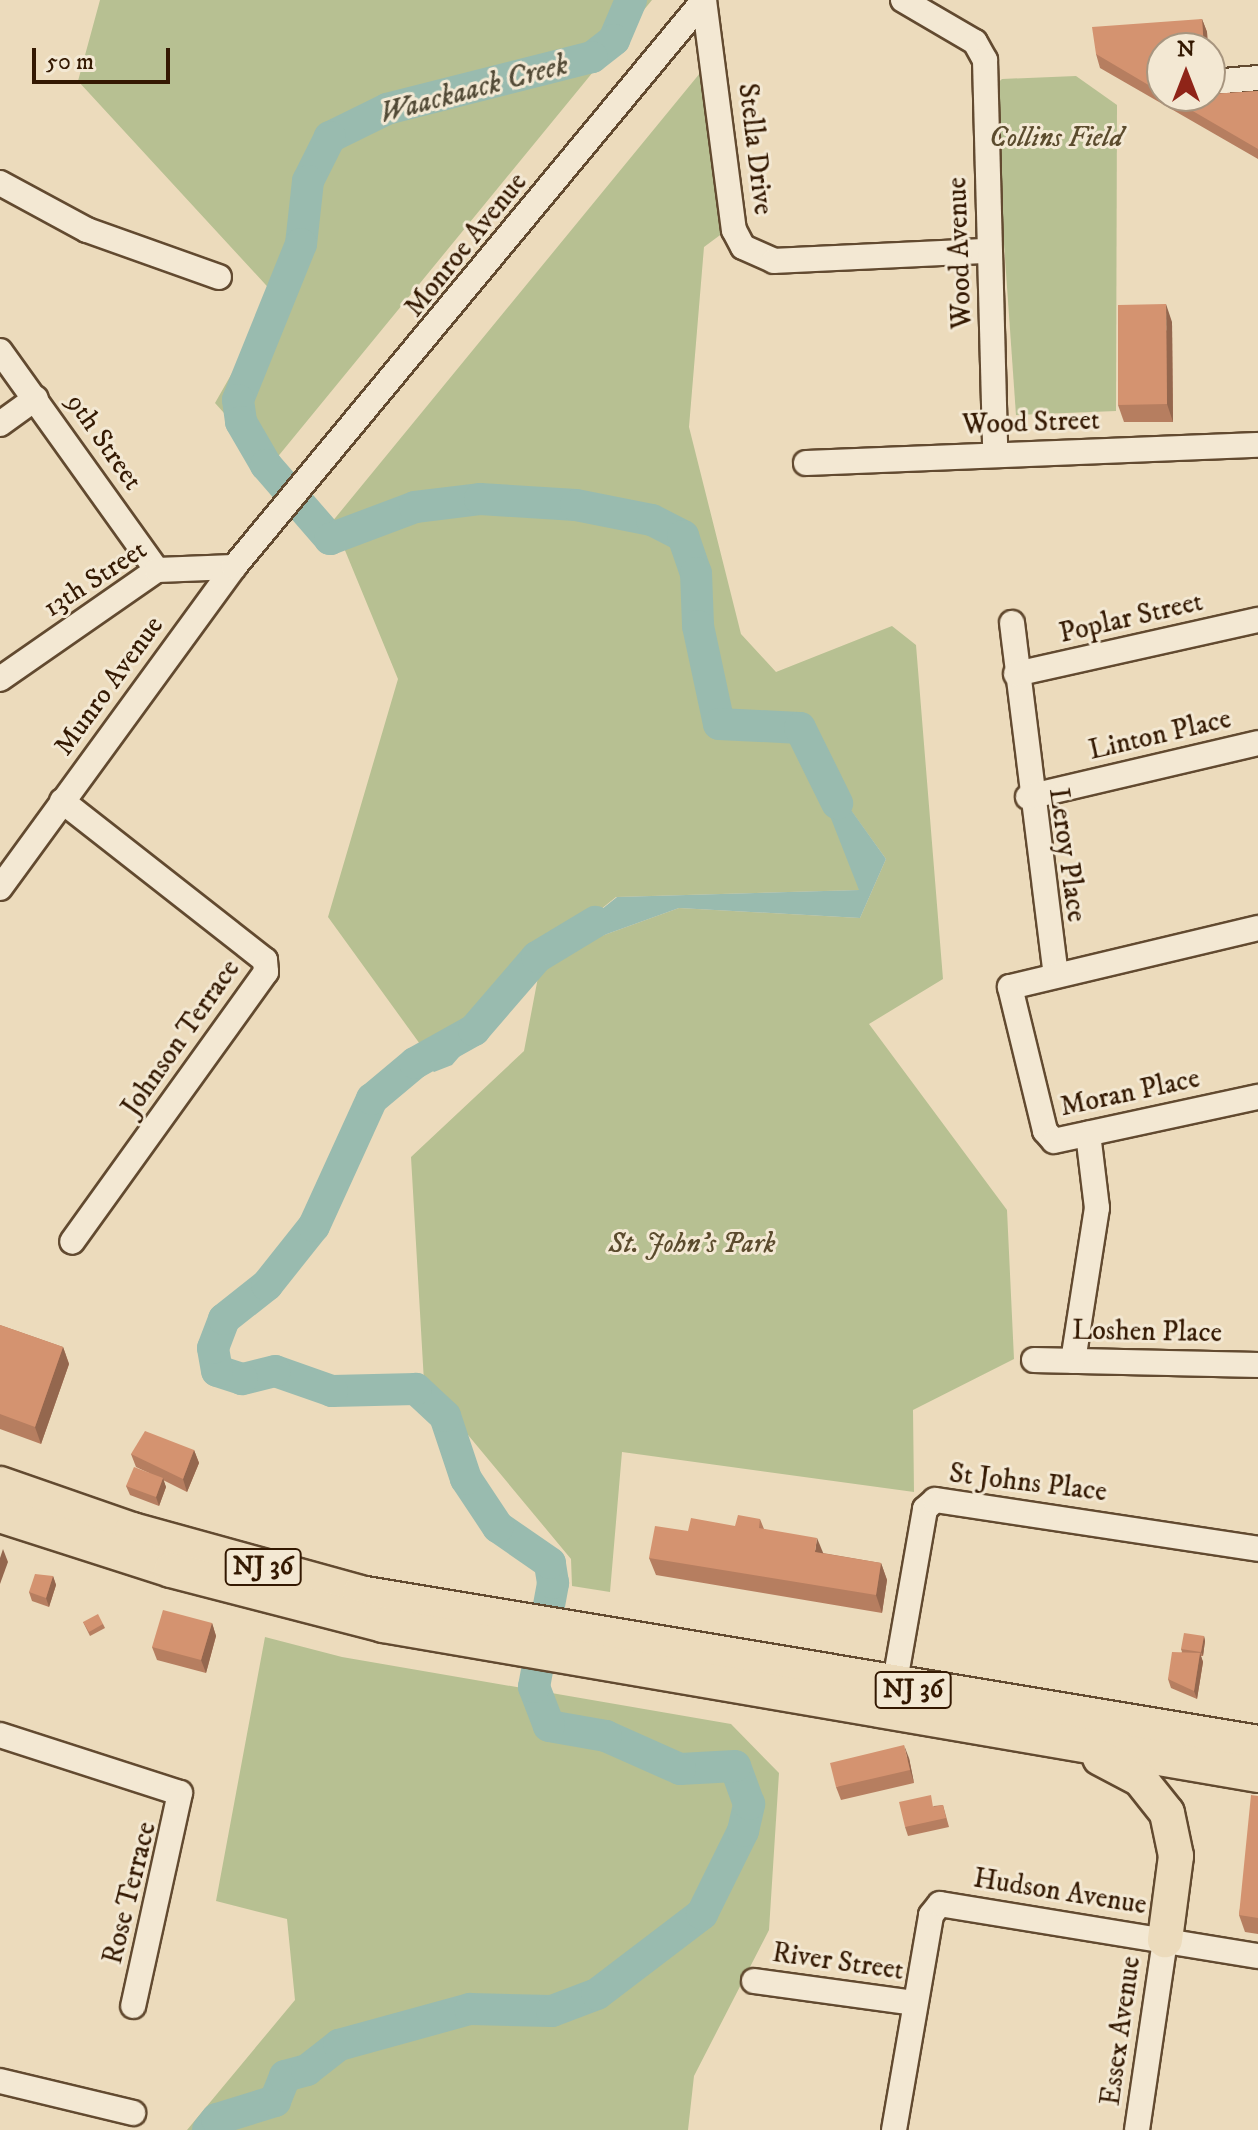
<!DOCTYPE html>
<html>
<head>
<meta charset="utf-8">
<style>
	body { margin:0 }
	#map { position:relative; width:1258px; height:2130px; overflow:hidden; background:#ecdbbc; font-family:"IM FELL DW Pica",serif }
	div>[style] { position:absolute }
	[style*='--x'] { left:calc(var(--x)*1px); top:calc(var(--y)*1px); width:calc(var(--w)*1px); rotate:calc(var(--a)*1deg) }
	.green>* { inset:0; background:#b7c092 }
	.water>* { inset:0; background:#99bbaf }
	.river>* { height:32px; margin:-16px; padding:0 16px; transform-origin:16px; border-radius:16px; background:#99bbaf }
	.roads { filter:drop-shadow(2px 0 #624a30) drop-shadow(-2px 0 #624a30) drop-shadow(0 2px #624a30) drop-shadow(0 -2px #624a30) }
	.minor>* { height:24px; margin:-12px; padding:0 12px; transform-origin:12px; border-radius:12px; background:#f3e8d3 }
	.highway>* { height:34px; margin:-17px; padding:0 17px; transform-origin:17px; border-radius:17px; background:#ecdbbc }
	.wall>* { inset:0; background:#b67e60 }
	.shaded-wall>* { inset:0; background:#94674e }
	.building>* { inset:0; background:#d49370 }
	span { translate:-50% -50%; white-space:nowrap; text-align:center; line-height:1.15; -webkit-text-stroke:6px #f3e8d3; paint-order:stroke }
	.shield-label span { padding:2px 6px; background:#f3e8d3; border:2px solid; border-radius:6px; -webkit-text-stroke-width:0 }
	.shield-label { font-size:26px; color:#341902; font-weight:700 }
	.park-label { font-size:28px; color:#5b4b2d; font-style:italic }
	.street-label { font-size:28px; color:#341902 }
	.water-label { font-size:30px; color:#524a36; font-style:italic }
	.north { position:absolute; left:1146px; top:32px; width:80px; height:80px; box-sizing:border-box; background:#f3e8d3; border:2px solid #a7957f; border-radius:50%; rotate:0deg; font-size:22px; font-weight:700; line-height:32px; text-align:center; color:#341902 }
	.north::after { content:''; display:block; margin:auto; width:28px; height:36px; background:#8f2418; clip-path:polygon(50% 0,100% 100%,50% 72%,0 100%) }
	.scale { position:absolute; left:32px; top:48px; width:138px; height:36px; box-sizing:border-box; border:4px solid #341902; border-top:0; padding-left:10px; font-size:24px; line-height:28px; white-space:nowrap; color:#341902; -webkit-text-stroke:6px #f3e8d3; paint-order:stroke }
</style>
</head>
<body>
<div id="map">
	<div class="green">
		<i style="clip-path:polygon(100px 0,652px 0,271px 465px,215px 403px,276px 296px,78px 81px)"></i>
		<i style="clip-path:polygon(714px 56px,735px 224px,704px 247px,689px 427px,741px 634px,776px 672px,892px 626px,916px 645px,943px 979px,869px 1024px,1007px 1210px,1014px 1359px,913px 1410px,914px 1492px,622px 1452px,610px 1592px,572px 1586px,571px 1559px,424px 1382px,411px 1157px,524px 1051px,539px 972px,582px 943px,679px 908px,860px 918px,886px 859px,801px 741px,860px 890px,616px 897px,425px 1051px,328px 917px,398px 679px,344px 548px,327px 528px)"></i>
		<i style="clip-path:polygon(1076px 76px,1117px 105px,1116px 411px,1016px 415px,993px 87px,1002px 79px)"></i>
		<i style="clip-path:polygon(265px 1637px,342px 1657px,731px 1724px,779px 1773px,769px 1930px,694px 2076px,688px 2130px,187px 2130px,295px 2000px,287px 1919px,216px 1901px)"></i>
	</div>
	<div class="water">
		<i style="clip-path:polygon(799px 737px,886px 859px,860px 918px,679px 908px,582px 943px,519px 987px,452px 1065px,434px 1072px,424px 1062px,425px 1051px,617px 897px,859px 890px)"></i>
	</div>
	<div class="river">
		<i style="--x:631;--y:0;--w:43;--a:113"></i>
		<i style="--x:614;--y:40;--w:28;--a:142"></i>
		<i style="--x:592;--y:57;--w:211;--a:165.8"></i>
		<i style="--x:387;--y:109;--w:64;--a:153.8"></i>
		<i style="--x:330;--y:137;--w:49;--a:116.6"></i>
		<i style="--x:308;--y:181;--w:63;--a:96.3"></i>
		<i style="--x:301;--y:244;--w:168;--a:112"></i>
		<i style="--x:238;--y:400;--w:22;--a:82"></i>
		<i style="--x:241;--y:422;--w:50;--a:59.8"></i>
		<i style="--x:266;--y:465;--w:98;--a:49.1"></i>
		<i style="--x:330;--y:539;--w:91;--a:-20.6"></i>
		<i style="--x:415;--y:507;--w:65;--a:-7"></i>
		<i style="--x:480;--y:499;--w:96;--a:3.6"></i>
		<i style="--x:576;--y:505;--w:77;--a:11.2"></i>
		<i style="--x:652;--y:520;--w:35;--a:27"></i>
		<i style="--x:683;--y:536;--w:39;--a:71"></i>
		<i style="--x:696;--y:573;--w:53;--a:87.8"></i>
		<i style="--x:698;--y:626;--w:100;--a:77.9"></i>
		<i style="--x:719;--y:724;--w:81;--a:2.8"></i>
		<i style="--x:800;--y:728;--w:84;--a:63.7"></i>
		<i style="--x:208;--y:2130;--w:14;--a:-51"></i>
		<i style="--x:217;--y:2119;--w:61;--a:-17.2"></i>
		<i style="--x:275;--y:2101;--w:27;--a:-68"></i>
		<i style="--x:285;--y:2076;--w:23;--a:-15"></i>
		<i style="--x:307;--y:2070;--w:41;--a:-38"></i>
		<i style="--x:339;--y:2045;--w:136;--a:-15.4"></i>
		<i style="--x:470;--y:2009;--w:82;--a:1.4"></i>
		<i style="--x:552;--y:2011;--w:48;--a:-20.7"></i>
		<i style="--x:597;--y:1994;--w:132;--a:-37.3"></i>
		<i style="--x:702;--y:1914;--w:93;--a:-63.7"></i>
		<i style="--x:743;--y:1831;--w:28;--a:-77"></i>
		<i style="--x:749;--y:1804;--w:40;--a:-110.2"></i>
		<i style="--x:735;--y:1766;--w:55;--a:176.9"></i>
		<i style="--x:680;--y:1769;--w:81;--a:-156"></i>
		<i style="--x:606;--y:1736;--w:58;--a:-170"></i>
		<i style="--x:549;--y:1726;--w:42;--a:-111"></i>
		<i style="--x:534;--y:1687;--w:106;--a:-79.6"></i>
		<i style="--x:553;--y:1583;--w:20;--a:-99"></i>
		<i style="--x:550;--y:1563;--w:63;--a:-145.3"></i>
		<i style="--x:498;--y:1527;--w:58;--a:-123.7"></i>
		<i style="--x:466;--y:1479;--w:66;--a:-108.4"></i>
		<i style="--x:445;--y:1416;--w:40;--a:-137"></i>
		<i style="--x:416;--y:1389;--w:84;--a:178.6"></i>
		<i style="--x:332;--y:1391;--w:60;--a:-160.7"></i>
		<i style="--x:275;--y:1371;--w:34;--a:166"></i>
		<i style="--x:242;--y:1379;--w:26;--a:-162"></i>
		<i style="--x:217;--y:1371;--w:23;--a:-100"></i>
		<i style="--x:213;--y:1348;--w:31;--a:-69"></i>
		<i style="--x:224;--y:1319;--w:55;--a:-38.3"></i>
		<i style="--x:267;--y:1285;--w:75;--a:-51.5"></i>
		<i style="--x:314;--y:1226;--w:140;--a:-65.5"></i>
		<i style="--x:372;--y:1099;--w:56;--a:-39.9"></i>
		<i style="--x:415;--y:1063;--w:68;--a:-29.2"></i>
		<i style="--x:474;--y:1030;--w:96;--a:-49.2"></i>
		<i style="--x:537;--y:957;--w:68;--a:-31.1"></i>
	</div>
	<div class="roads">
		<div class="minor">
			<i style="--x:704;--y:0;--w:232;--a:82.6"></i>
			<i style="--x:734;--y:230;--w:19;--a:62"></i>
			<i style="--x:743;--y:247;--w:34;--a:24"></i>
			<i style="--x:774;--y:261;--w:214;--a:-2.7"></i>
			<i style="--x:903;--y:0;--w:83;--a:30.3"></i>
			<i style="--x:975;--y:42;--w:21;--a:61"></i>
			<i style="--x:985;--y:60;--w:394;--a:88.5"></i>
			<i style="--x:1213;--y:82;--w:45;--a:-5.1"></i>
			<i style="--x:0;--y:183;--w:99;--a:28.4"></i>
			<i style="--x:87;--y:230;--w:140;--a:19.6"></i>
			<i style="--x:0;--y:351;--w:269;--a:54.4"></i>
			<i style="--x:0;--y:424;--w:44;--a:-35.8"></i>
			<i style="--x:806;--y:463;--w:452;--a:-2.3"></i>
			<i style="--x:1012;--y:623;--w:355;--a:82.9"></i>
			<i style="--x:1016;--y:674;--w:248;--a:-12.6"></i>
			<i style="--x:0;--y:679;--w:191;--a:-34.8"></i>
			<i style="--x:157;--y:570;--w:77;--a:-2.2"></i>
			<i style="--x:1028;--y:797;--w:236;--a:-13.2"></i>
			<i style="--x:62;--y:801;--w:258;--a:38.1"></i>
			<i style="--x:265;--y:960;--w:12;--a:85"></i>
			<i style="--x:266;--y:972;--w:332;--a:125.7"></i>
			<i style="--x:0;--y:888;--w:397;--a:-53.9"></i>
			<i style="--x:234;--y:567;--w:736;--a:-50.34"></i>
			<i style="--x:1258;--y:928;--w:255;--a:166.6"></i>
			<i style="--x:1010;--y:987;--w:148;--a:76.3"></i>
			<i style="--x:1045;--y:1131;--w:13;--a:48"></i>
			<i style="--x:1054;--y:1141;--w:209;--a:-12.2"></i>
			<i style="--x:1034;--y:1360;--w:224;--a:1.3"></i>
			<i style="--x:1073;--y:1361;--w:155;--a:-81.1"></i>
			<i style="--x:1097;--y:1208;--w:75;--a:-96.9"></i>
			<i style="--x:894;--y:1687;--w:181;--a:-80.1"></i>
			<i style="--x:925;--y:1509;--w:13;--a:-42"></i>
			<i style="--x:935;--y:1500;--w:327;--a:8.6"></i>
			<i style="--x:0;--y:1735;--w:189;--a:17.9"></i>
			<i style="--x:180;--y:1793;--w:218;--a:102.4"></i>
			<i style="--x:754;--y:1981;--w:162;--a:7.8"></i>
			<i style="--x:0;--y:2081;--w:137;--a:13.5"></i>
			<i style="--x:894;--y:2130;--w:218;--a:-80.2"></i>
			<i style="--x:931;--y:1915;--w:14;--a:-51"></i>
			<i style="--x:940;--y:1904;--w:322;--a:9.3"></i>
			<i style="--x:1137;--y:2130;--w:192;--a:-81.6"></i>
		</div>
		<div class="highway">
			<i style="--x:0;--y:1484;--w:140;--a:19.2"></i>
			<i style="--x:132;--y:1530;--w:237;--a:15.4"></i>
			<i style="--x:360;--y:1593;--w:910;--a:9.48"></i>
			<i style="--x:0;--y:1515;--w:180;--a:17.8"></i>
			<i style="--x:171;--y:1570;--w:219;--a:14.5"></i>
			<i style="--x:383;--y:1625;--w:888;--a:9.73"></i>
			<i style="--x:1100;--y:1758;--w:45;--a:27.7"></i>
			<i style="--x:1140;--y:1779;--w:43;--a:51.5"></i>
			<i style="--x:1167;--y:1813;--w:44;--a:78.2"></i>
			<i style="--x:1176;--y:1856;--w:85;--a:97.5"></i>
		</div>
	</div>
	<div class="wall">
		<i style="clip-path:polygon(1202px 19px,1207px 32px,1208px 48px,1162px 48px,1162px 96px,1210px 96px,1210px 81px,1211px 94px,1258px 91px,1258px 159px,1100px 68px,1096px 54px)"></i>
		<i style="clip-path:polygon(1172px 322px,1173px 422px,1124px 422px,1118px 405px)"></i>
		<i style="clip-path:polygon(0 1325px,63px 1347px,69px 1364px,41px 1444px,0 1429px)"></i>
		<i style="clip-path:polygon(194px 1450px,199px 1463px,187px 1492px,163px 1480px,166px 1487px,159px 1506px,130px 1495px,126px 1486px,149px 1473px,136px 1467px,131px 1454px)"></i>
		<i style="clip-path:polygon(760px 1519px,764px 1529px,823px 1553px,881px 1563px,887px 1580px,882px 1613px,656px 1575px,649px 1558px,688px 1531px,735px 1526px)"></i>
		<i style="clip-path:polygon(53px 1576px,56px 1585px,49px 1607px,32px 1601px,29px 1592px)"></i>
		<i style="clip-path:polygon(83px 1622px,103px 1624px,105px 1628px,90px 1636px)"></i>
		<i style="clip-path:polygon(212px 1623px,216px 1636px,206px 1673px,157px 1660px,152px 1647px)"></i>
		<i style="clip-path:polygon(1204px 1636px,1205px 1641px,1203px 1656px,1201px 1656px,1203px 1662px,1197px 1699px,1171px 1688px,1168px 1679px,1182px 1652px,1181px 1649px)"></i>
		<i style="clip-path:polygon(909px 1758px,914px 1783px,841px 1800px,836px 1787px)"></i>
		<i style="clip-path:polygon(1258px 1796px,1258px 1934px,1245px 1932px,1239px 1915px)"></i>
		<i style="clip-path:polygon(943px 1805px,949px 1827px,908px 1836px,905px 1827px,934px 1806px)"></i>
	</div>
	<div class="shaded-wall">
		<i style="clip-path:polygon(1202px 19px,1207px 32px,1208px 48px,1204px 48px)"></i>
		<i style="clip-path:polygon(1166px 304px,1172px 322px,1173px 422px,1167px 404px)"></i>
		<i style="clip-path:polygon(63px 1347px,69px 1364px,41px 1444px,35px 1427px)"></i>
		<i style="clip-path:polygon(194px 1450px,199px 1463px,187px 1492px,183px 1479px)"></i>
		<i style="clip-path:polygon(163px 1478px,166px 1487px,159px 1506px,156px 1497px)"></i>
		<i style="clip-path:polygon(817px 1538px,824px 1555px,815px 1552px)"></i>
		<i style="clip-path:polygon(3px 1549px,8px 1562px,0 1584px,0 1558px)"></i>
		<i style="clip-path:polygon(881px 1563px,887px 1580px,882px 1613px,876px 1595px)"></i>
		<i style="clip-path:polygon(53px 1576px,56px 1585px,49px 1607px,46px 1598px)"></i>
		<i style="clip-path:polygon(212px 1623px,216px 1636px,206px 1673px,201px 1660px)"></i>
		<i style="clip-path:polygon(1204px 1636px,1205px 1641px,1203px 1656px,1201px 1652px)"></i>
		<i style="clip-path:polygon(1200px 1653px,1203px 1662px,1197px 1699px,1194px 1691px)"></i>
		<i style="clip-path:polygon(904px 1745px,909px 1758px,914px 1783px,910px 1770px)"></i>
	</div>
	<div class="building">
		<i style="clip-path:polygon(1202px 19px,1204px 48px,1162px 48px,1162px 93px,1096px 54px,1092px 27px)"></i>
		<i style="clip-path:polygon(1258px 91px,1258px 149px,1167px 96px,1210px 96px,1210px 94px)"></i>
		<i style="clip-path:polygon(1166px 304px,1167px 404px,1118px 405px,1118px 305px)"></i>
		<i style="clip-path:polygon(0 1325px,63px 1347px,35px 1427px,0 1414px)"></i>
		<i style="clip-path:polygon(145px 1431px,194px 1450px,183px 1479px,131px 1454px)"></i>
		<i style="clip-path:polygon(134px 1467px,163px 1478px,156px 1497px,126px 1486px)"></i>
		<i style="clip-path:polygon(738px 1515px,760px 1519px,759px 1528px,817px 1538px,815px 1552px,881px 1563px,876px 1595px,649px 1558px,655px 1526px,688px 1531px,691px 1518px,735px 1526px)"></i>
		<i style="clip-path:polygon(35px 1574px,53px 1576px,46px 1598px,29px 1592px)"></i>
		<i style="clip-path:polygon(163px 1610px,212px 1623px,201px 1660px,152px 1647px)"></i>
		<i style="clip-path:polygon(98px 1614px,103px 1624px,89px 1632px,83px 1622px)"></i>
		<i style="clip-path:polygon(1184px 1633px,1204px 1636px,1201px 1652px,1181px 1649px)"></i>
		<i style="clip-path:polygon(1172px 1652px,1200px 1653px,1194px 1691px,1168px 1679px)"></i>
		<i style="clip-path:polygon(904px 1745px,910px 1770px,836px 1787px,830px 1763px)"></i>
		<i style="clip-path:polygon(931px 1795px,933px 1807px,943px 1805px,946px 1818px,905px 1827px,899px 1802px)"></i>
		<i style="clip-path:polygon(1251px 1795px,1258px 1796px,1258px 1918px,1239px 1915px)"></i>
	</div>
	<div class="shield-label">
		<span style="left:263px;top:1567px">NJ 36</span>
		<span style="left:913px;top:1690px">NJ 36</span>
	</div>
	<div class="park-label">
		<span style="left:1056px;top:138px">Collins Field</span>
		<span style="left:692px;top:1244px">St. John's Park</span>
	</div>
	<div class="street-label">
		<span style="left:755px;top:149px;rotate:83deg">Stella Drive</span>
		<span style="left:466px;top:245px;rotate:-51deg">Monroe Avenue</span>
		<span style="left:960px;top:253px;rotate:-92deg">Wood Avenue</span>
		<span style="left:1031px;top:423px;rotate:-2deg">Wood Street</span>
		<span style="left:104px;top:442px;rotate:55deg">9th Street</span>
		<span style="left:95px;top:579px;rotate:-33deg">13th Street</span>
		<span style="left:1131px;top:618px;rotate:-13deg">Poplar Street</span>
		<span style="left:109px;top:686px;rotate:-54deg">Munro Avenue</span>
		<span style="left:1160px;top:735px;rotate:-13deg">Linton Place</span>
		<span style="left:1067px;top:855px;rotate:82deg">Leroy Place</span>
		<span style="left:181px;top:1038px;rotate:-55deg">Johnson Terrace</span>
		<span style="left:1130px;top:1093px;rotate:-12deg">Moran Place</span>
		<span style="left:1147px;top:1332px;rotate:1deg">Loshen Place</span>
		<span style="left:1028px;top:1483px;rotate:7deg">St Johns Place</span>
		<span style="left:1060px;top:1892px;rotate:9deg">Hudson Avenue</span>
		<span style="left:130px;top:1893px;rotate:-76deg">Rose Terrace</span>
		<span style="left:838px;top:1962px;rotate:8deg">River Street</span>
		<span style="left:1121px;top:2031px;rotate:-82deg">Essex Avenue</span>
	</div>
	<div class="water-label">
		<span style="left:474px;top:90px;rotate:-15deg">Waackaack Creek</span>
	</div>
	<div class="north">N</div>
	<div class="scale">50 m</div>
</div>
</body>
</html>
